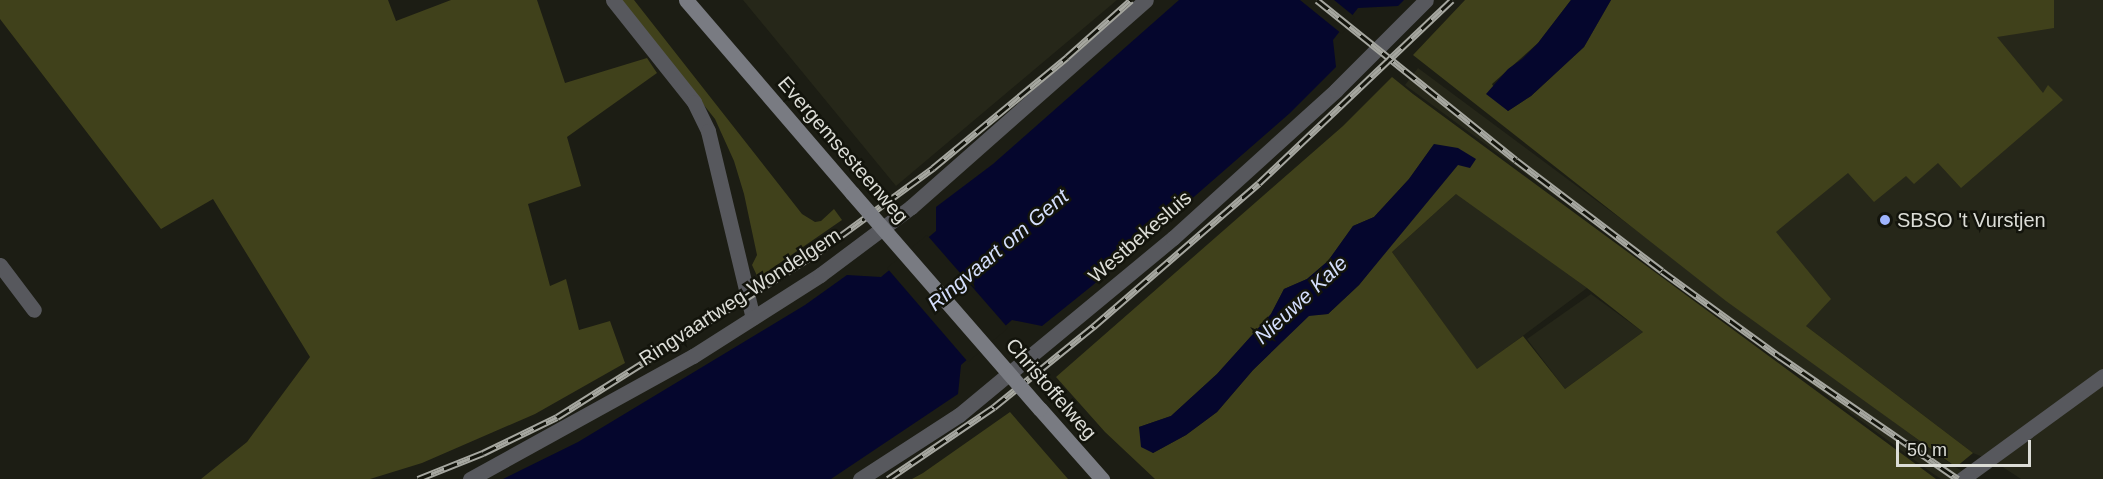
<!DOCTYPE html>
<html>
<head>
<meta charset="utf-8">
<style>
	body { margin:0 }
	#map { position:relative; width:2103px; height:479px; overflow:hidden; background:#1c1d14; font-family:Arial,sans-serif }
	div>[style] { position:absolute }
	[style*='--x'] { left:calc(var(--x)*1px); top:calc(var(--y)*1px); width:calc(var(--w)*1px); rotate:calc(var(--a)*1deg) }
	.built>* { inset:0; background:#262719 }
	.green>* { inset:0; background:#40411b }
	.water>* { inset:0; background:#05062d }
	.pier>* { inset:0; background:#1c1d14 }
	.minor>* { height:15px; margin:-7.5px; padding:0 7.5px; transform-origin:7.5px; border-radius:7.5px; background:#57585d }
	.secondary>* { height:15px; margin:-7.5px; padding:0 7.5px; transform-origin:7.5px; border-radius:7.5px; background:#797b82 }
	.rail>* { height:7px; margin-top:-3.5px; transform-origin:0; background:repeating-linear-gradient(90deg,#13140c 0 14px,#a6a7a0 0 28px); box-sizing:border-box; border-block:2px solid #a6a7a0 }
	.secondary-bridge>* { height:15px; margin:-7.5px; padding:0 7.5px; transform-origin:7.5px; border-radius:7.5px; background:#797b82 }
	.dots>* { width:16px; height:16px; translate:-50% -50%; box-sizing:border-box; border:3px solid #13140c; border-radius:50% }
	span { translate:-50% -50%; white-space:nowrap; text-align:center; line-height:1.15; -webkit-text-stroke:5px #13140c; paint-order:stroke }
	.street-label { font-size:20px; color:#dcddd7 }
	.poi-label { font-size:20px; color:#dcddd7 }
	.left { translate:0 -50%; text-align:left }
	.water-label { font-size:21px; color:#d4defc; font-style:italic }
	.scale { position:absolute; left:1896px; top:440px; width:135px; height:27px; box-sizing:border-box; border:3px solid #dcddd7; border-top:0; padding-left:8px; font-size:18px; line-height:21px; white-space:nowrap; color:#dcddd7; -webkit-text-stroke:4px #13140c; paint-order:stroke }
</style>
</head>
<body>
<div id="map">
	<div class="built">
		<i style="clip-path:polygon(743px 0,1117px 0,896px 186px)"></i>
		<i style="clip-path:polygon(1611px 0,2103px 0,2103px 479px,2021px 479px,1995px 462px,1973px 453px,1806px 326px,1553px 78px)"></i>
		<i style="clip-path:polygon(1418px 68px,1948px 462px,1974px 479px,1941px 479px,1932px 473px,1405px 85px)"></i>
		<i style="clip-path:polygon(1457px 193px,1587px 288px,1477px 370px,1392px 252px)"></i>
		<i style="clip-path:polygon(1591px 294px,1643px 332px,1565px 389px,1527px 339px)"></i>
	</div>
	<div class="green">
		<i style="clip-path:polygon(0 0,388px 0,396px 21px,451px 0,537px 0,565px 83px,647px 58px,657px 73px,567px 137px,581px 186px,528px 204px,550px 286px,566px 279px,579px 330px,610px 321px,625px 363px,535px 414px,422px 463px,370px 479px,201px 479px,247px 442px,310px 357px,213px 199px,161px 229px,0 19px)"></i>
		<i style="clip-path:polygon(620px 0,634px 0,802px 214px,815px 222px,821px 221px,834px 209px,842px 220px,758px 278px,752px 265px,757px 255px,744px 194px,734px 161px,715px 119px)"></i>
		<i style="clip-path:polygon(1465px 0,1571px 0,1538px 43px,1492px 84px,1508px 111px,1531px 96px,1584px 47px,1611px 0,2054px 0,2054px 28px,1997px 37px,2043px 93px,2048px 85px,2063px 100px,1961px 188px,1938px 163px,1914px 184px,1906px 176px,1874px 202px,1848px 173px,1776px 232px,1831px 299px,1806px 326px,1973px 453px,1956px 467px,1726px 301px,1413px 55px)"></i>
		<i style="clip-path:polygon(evenodd,1392px 77px,1413px 94px,1936px 479px,1155px 479px,1105px 432px,1056px 377px,1343px 126px,1392px 77px,1434px 144px,1381px 257px,1359px 285px,1328px 314px,1309px 315px,1253px 370px,1217px 412px,1186px 435px,1153px 453px,1139px 427px,1171px 416px,1217px 374px,1271px 314px,1284px 289px,1307px 279px,1328px 261px,1353px 226px,1374px 217px,1409px 179px,1434px 144px,1392px 77px,1456px 194px,1587px 288px,1643px 332px,1565px 389px,1523px 336px,1477px 369px,1392px 252px,1456px 194px)"></i>
		<i style="clip-path:polygon(1010px 412px,1068px 479px,912px 479px,923px 473px)"></i>
	</div>
	<div class="water">
		<i style="clip-path:polygon(1179px 0,1404px 0,1398px 6px,1358px 8px,1333px 40px,1336px 67px,1290px 113px,1093px 285px,1042px 326px,1012px 320px,961px 365px,958px 394px,831px 479px,503px 479px,578px 442px,805px 305px,847px 275px,881px 277px,936px 231px,936px 207px,993px 164px)"></i>
		<i style="clip-path:polygon(1571px 0,1611px 0,1584px 47px,1531px 96px,1508px 111px,1486px 94px,1508px 69px,1522px 59px,1538px 43px)"></i>
		<i style="clip-path:polygon(1434px 144px,1458px 148px,1476px 159px,1470px 168px,1458px 165px,1359px 285px,1328px 314px,1309px 316px,1253px 370px,1217px 412px,1186px 435px,1153px 453px,1141px 447px,1139px 427px,1171px 416px,1217px 374px,1271px 314px,1284px 289px,1307px 279px,1328px 261px,1353px 226px,1374px 217px,1409px 179px)"></i>
	</div>
	<div class="pier">
		<i style="clip-path:polygon(1300px 0,1334px 0,1355px 17px,1342px 34px)"></i>
		<i style="clip-path:polygon(927px 235px,1008px 328px,968px 362px,887px 268px)"></i>
	</div>
	<div class="minor">
		<i style="--x:613;--y:0;--w:130;--a:51.5"></i>
		<i style="--x:694;--y:102;--w:32;--a:64"></i>
		<i style="--x:708;--y:131;--w:192;--a:76.5"></i>
		<i style="--x:0;--y:265;--w:56;--a:52.9"></i>
		<i style="--x:470;--y:479;--w:255;--a:-28.9"></i>
		<i style="--x:693;--y:356;--w:151;--a:-32.5"></i>
		<i style="--x:820;--y:275;--w:114;--a:-36.8"></i>
		<i style="--x:911;--y:207;--w:313;--a:-41.4"></i>
		<i style="--x:860;--y:479;--w:118;--a:-32.9"></i>
		<i style="--x:959;--y:415;--w:278;--a:-39.6"></i>
		<i style="--x:1173;--y:238;--w:220;--a:-42.2"></i>
		<i style="--x:1336;--y:90;--w:127;--a:-45"></i>
		<i style="--x:1962;--y:479;--w:175;--a:-36.1"></i>
	</div>
	<div class="secondary">
		<i style="--x:686;--y:0;--w:255;--a:49.3"></i>
		<i style="--x:1040;--y:409;--w:94;--a:48.5"></i>
	</div>
	<div class="rail">
		<i style="--x:1317;--y:0;--w:255;--a:38.8"></i>
		<i style="--x:1516;--y:160;--w:183;--a:37.2"></i>
		<i style="--x:1662;--y:271;--w:145;--a:36"></i>
		<i style="--x:1779;--y:356;--w:217;--a:34.5"></i>
		<i style="--x:418;--y:479;--w:70;--a:-21.8"></i>
		<i style="--x:483;--y:453;--w:82;--a:-25.9"></i>
		<i style="--x:557;--y:417;--w:307;--a:-32.2"></i>
		<i style="--x:817;--y:253;--w:144;--a:-36.2"></i>
		<i style="--x:933;--y:168;--w:174;--a:-39.6"></i>
		<i style="--x:1067;--y:57;--w:86;--a:-41.7"></i>
		<i style="--x:888;--y:479;--w:128;--a:-34.2"></i>
		<i style="--x:994;--y:407;--w:129;--a:-39"></i>
		<i style="--x:1094;--y:326;--w:218;--a:-40.9"></i>
		<i style="--x:1259;--y:183;--w:266;--a:-43.5"></i>
	</div>
	<div class="secondary-bridge">
		<i style="--x:852;--y:193;--w:286;--a:49"></i>
	</div>
	<div class="dots">
		<i style="left:1885px;top:220px;background:#9eb4fd"></i>
	</div>
	<div class="street-label">
		<span style="left:843px;top:150px;rotate:49deg">Evergemsesteenweg</span>
		<span style="left:1140px;top:237px;rotate:-41deg">Westbekesluis</span>
		<span style="left:740px;top:297px;rotate:-33deg">Ringvaartweg-Wondelgem</span>
		<span style="left:1051px;top:389px;rotate:49deg">Christoffelweg</span>
	</div>
	<div class="poi-label">
		<span class="left" style="left:1897px;top:220px">SBSO 't Vurstjen</span>
	</div>
	<div class="water-label">
		<span style="left:998px;top:250px;rotate:-40deg">Ringvaart om Gent</span>
		<span style="left:1301px;top:300px;rotate:-43deg">Nieuwe Kale</span>
	</div>
	<div class="scale">50 m</div>
</div>
</body>
</html>
